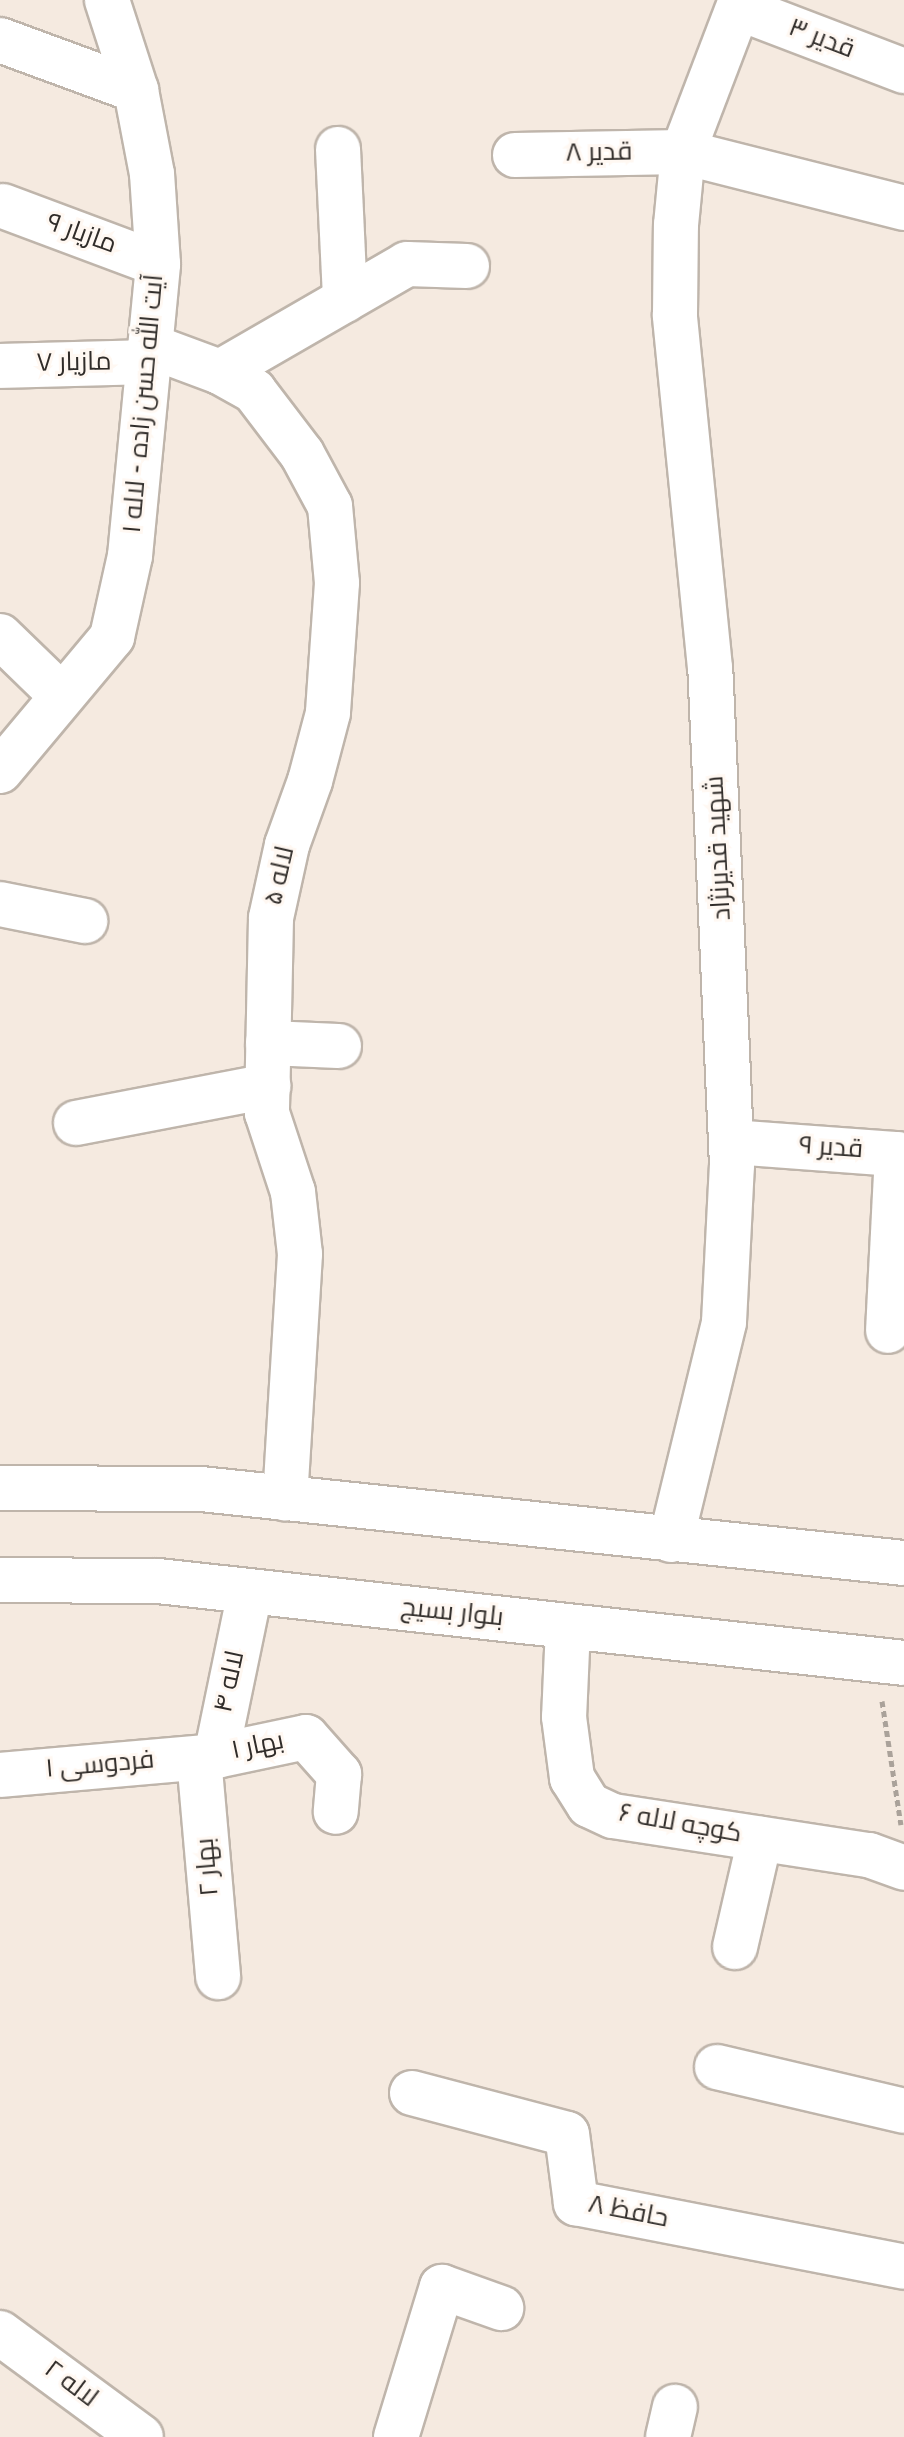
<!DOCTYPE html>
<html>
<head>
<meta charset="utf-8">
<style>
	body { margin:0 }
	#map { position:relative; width:904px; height:2437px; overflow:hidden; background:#f5eae0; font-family:Overpass,Cairo,sans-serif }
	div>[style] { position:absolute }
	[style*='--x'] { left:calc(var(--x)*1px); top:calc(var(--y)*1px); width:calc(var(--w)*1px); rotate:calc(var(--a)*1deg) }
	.path>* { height:5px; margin-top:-2.5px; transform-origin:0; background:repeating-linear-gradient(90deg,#aaa29a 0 6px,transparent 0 10px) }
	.roads { filter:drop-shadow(2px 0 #bfb5ab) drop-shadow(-2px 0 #bfb5ab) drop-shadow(0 2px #bfb5ab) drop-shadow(0 -2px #bfb5ab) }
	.minor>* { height:44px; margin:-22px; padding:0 22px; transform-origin:22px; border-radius:22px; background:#fff }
	.major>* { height:44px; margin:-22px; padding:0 22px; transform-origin:22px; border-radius:22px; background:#fff }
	span { translate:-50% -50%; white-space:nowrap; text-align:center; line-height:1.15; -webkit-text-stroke:6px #fff8f2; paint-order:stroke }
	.street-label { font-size:26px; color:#302c29 }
</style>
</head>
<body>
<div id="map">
	<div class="path">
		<i style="--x:882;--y:1701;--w:125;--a:81.3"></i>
	</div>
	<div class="roads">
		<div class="minor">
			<i style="--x:739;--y:8;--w:177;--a:20.9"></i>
			<i style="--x:0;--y:40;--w:145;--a:20.2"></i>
			<i style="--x:338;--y:149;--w:151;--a:87.3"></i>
			<i style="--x:515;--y:155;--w:168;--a:-1"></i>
			<i style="--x:683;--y:152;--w:228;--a:14.2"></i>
			<i style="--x:3;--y:206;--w:165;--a:20.5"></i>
			<i style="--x:150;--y:346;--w:75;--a:20.4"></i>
			<i style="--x:220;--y:372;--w:39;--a:29"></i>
			<i style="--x:254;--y:391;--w:79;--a:52.7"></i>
			<i style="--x:302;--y:454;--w:59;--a:61.7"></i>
			<i style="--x:330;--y:506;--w:77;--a:84.8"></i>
			<i style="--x:337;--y:583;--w:130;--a:94"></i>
			<i style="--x:328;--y:713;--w:70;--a:104.8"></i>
			<i style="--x:310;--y:781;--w:68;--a:109.8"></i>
			<i style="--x:287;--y:845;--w:75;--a:102.4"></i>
			<i style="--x:271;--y:918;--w:195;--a:91.2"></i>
			<i style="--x:267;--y:1113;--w:83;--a:71.8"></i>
			<i style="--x:293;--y:1192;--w:62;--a:83.6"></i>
			<i style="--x:300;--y:1254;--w:245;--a:93.5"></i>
			<i style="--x:0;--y:366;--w:148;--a:-1.5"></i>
			<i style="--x:220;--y:372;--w:216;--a:-30"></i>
			<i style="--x:407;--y:264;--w:60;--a:1.9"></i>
			<i style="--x:0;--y:636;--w:86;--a:44.1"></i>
			<i style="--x:0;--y:771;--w:175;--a:-50.1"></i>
			<i style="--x:112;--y:637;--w:83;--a:-77.5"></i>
			<i style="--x:130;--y:556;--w:293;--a:-84.5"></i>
			<i style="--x:158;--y:264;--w:90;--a:-93.8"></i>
			<i style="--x:152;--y:174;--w:86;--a:-100.8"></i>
			<i style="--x:136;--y:90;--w:95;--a:-107.9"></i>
			<i style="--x:0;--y:904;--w:87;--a:11.3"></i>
			<i style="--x:268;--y:1043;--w:71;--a:2.4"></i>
			<i style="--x:76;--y:1123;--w:196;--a:-10.9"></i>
			<i style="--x:732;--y:1142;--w:165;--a:4.2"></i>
			<i style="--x:897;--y:1154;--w:177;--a:92.9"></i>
			<i style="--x:671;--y:1540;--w:224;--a:-76.3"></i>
			<i style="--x:724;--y:1322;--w:156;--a:-87.1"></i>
			<i style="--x:732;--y:1166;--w:498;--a:-92.5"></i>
			<i style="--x:710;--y:668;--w:355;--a:-95.7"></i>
			<i style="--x:675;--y:315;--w:90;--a:-89.4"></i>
			<i style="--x:676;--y:225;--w:73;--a:-84.5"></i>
			<i style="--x:683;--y:152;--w:163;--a:-69.1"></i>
			<i style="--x:568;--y:1627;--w:90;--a:92.5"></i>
			<i style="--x:564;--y:1717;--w:62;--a:82.5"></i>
			<i style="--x:572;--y:1778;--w:32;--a:58"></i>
			<i style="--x:589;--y:1805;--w:26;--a:25"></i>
			<i style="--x:613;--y:1816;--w:259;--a:8.7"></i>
			<i style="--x:869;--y:1855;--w:37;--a:20"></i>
			<i style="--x:216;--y:1756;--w:92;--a:-11.9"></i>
			<i style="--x:306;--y:1737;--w:50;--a:48.3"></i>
			<i style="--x:339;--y:1774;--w:38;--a:95"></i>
			<i style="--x:199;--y:1758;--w:220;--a:85"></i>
			<i style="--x:0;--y:1775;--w:217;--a:-5"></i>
			<i style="--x:216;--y:1756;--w:167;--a:-78.3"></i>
			<i style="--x:735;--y:1947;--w:111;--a:-77"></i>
			<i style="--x:717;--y:2067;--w:192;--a:13.2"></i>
			<i style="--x:412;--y:2093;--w:160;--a:14.8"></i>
			<i style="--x:567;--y:2134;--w:70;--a:82.6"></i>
			<i style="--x:576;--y:2203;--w:334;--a:11"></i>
			<i style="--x:0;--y:2333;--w:175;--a:36.4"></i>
			<i style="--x:396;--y:2437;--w:157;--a:-73"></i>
			<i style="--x:442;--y:2287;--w:63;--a:19.6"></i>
			<i style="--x:668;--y:2437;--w:31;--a:-77"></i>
		</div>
		<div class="major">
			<i style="--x:0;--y:1488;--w:201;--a:0.3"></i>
			<i style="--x:201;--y:1489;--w:707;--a:6.01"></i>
			<i style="--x:0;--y:1580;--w:158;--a:0.4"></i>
			<i style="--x:158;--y:1581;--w:750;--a:6.27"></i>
		</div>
	</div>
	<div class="street-label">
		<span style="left:821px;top:40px;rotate:21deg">قدیر ۳</span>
		<span style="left:599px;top:154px;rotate:-1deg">قدیر ۸</span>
		<span style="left:81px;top:235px;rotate:20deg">مازیار ۹</span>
		<span style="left:74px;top:364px;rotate:-1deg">مازیار ۷</span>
		<span style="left:145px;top:404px;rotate:-85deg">آیت الله حسن زاده - لاله ۱</span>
		<span style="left:720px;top:848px;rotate:-93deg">شهید قدیرنژاد</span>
		<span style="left:281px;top:876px;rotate:-77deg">لاله ۵</span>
		<span style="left:831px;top:1149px;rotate:4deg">قدیر ۹</span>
		<span style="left:452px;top:1614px;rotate:6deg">بلوار بسیج</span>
		<span style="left:231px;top:1682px;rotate:-78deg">لاله ۴</span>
		<span style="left:258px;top:1747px;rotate:-12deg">بهار ۱</span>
		<span style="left:100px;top:1766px;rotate:-5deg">فردوسی ۱</span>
		<span style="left:680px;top:1825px;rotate:10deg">کوچه لاله ۶</span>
		<span style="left:209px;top:1867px;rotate:-95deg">بهار ۲</span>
		<span style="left:628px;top:2213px;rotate:11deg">حافظ ۸</span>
		<span style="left:70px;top:2385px;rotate:37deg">لاله ۲</span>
	</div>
</div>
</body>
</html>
